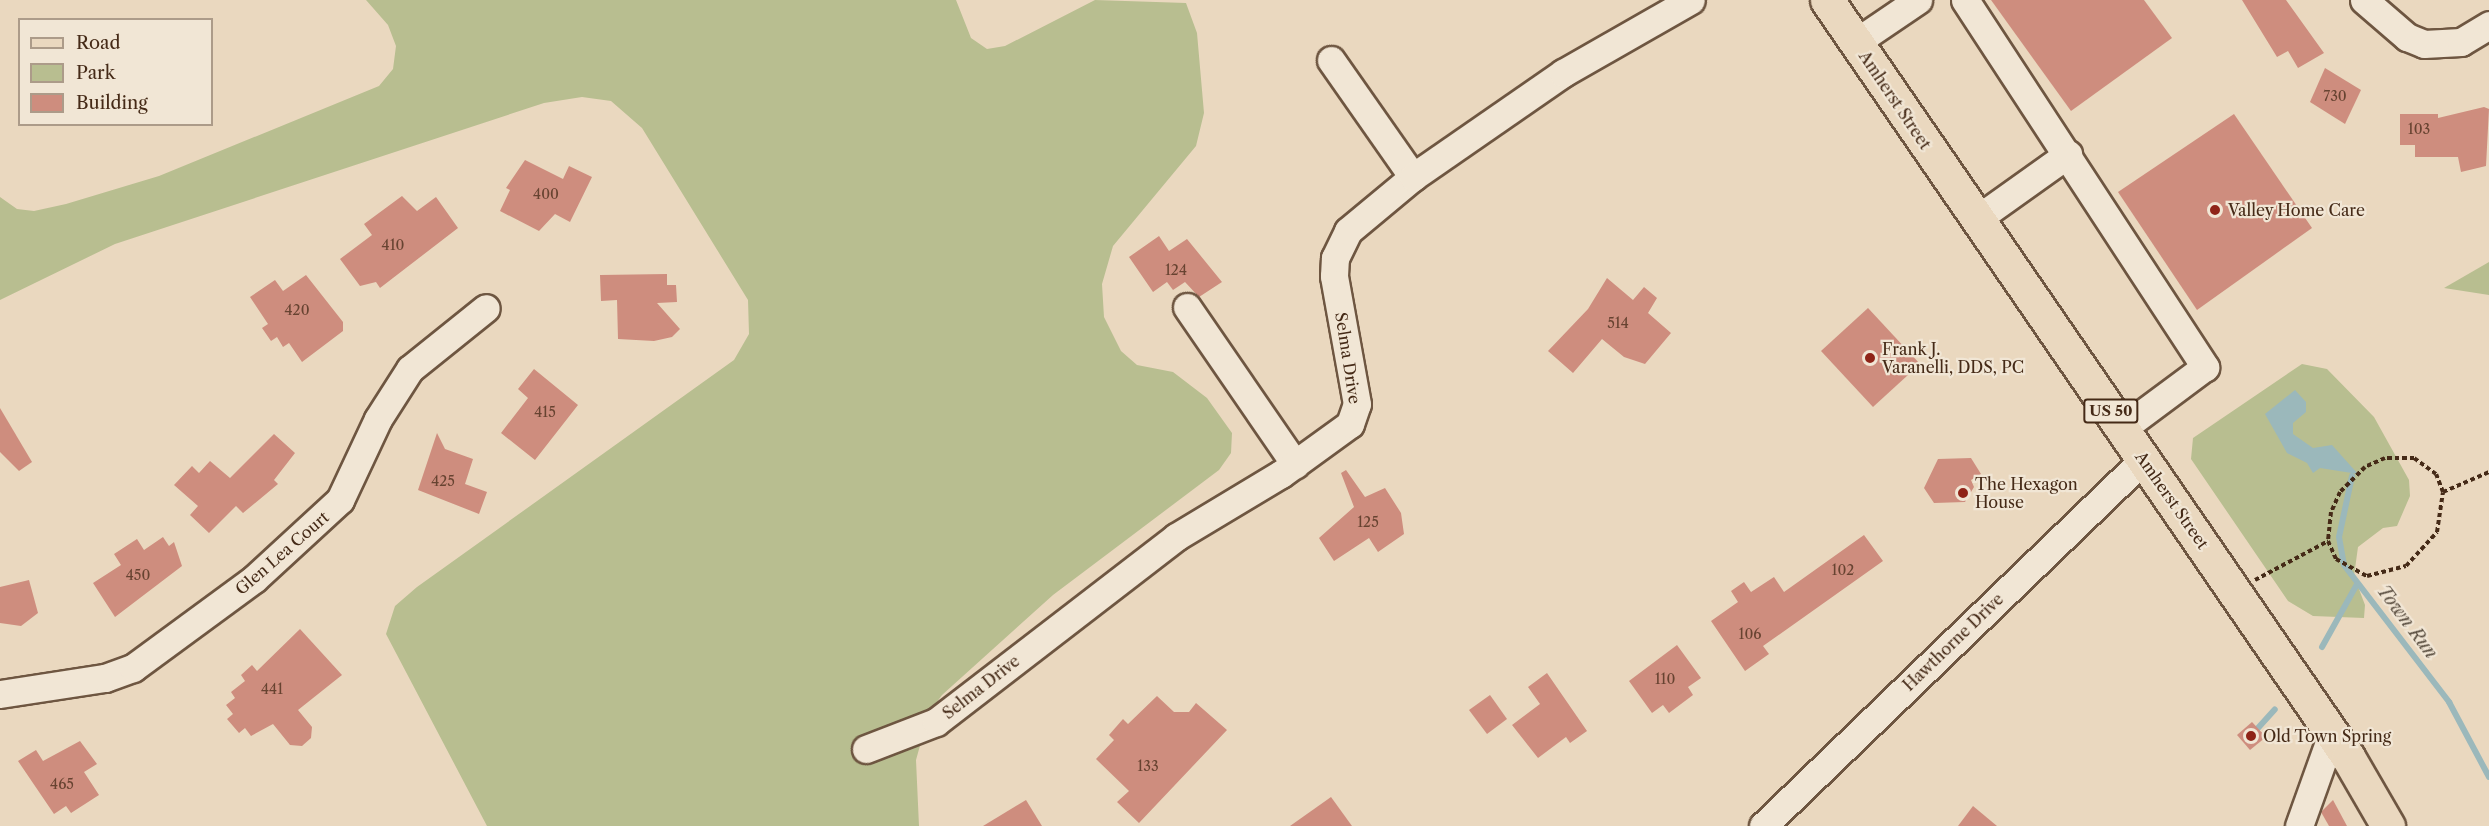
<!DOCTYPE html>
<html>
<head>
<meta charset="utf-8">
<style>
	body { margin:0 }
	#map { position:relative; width:2489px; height:826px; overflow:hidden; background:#ead8bf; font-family:"Libre Caslon Text",serif }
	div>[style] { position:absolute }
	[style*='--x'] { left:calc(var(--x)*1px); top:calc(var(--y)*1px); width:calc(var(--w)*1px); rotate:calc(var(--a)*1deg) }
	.green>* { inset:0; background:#b8be90 }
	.water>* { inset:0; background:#9bb8bb }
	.stream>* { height:6px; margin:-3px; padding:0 3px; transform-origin:3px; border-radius:3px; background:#9bb8bb }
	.building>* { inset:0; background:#ce8d7e }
	.path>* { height:4px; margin-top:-2px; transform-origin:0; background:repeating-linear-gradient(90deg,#452a17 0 4.5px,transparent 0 7.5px) }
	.roads { filter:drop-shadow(2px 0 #6e5641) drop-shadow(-2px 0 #6e5641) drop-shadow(0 2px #6e5641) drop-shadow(0 -2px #6e5641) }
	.minor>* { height:27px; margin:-13.5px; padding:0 13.5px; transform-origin:13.5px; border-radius:13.5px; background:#f1e6d5 }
	.major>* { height:33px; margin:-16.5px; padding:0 16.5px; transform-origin:16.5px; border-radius:16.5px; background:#ead8bf }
	.dots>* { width:16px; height:16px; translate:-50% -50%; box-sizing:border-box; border:3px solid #f1e6d5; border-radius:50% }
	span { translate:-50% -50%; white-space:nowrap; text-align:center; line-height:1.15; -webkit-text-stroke:4.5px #f1e6d5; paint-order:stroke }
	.number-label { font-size:14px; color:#674331 }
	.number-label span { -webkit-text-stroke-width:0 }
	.shield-label span { padding:2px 4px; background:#f1e6d5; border:2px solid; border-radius:4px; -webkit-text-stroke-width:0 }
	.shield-label { font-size:15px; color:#452a17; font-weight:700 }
	.street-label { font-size:16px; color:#452a17 }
	.poi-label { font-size:16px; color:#452a17 }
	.left { translate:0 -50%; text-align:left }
	.water-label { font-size:18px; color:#5a4e40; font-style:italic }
	.legend { position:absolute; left:18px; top:18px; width:195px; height:108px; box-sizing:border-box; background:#f1e6d5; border:2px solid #ac9b89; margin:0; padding:8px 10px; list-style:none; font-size:18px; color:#452a17 }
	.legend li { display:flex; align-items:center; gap:12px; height:30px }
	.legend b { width:30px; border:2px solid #ac9b89 }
</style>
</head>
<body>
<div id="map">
	<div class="green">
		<i style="clip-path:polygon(366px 0,956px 0,971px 38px,987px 49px,1005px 46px,1095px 0,1186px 3px,1197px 33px,1204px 113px,1196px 146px,1113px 246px,1102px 284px,1104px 317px,1121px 351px,1137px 365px,1173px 372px,1207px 398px,1232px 433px,1231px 453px,1219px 470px,1053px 595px,942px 695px,929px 713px,916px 760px,919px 826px,487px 826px,386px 634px,395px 606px,417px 587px,734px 360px,749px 334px,748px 300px,642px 128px,611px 101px,582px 97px,544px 103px,115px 244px,0 300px,0 197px,17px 209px,34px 211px,66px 204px,159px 176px,379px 86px,393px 69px,396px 46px,388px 25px)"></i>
		<i style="clip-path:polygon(2489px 262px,2489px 295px,2444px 288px)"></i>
		<i style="clip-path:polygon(2302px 364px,2327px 369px,2374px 417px,2409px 480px,2410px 496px,2397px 526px,2383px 528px,2358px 547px,2354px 576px,2365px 605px,2364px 618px,2313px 616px,2288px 601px,2191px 459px,2193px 438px)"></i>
	</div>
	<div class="water">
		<i style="clip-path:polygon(2295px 390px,2306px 402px,2306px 412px,2293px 423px,2293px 434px,2313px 448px,2332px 445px,2358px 474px,2320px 468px,2313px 473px,2307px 463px,2287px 453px,2265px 414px)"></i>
	</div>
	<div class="stream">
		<i style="--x:2352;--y:476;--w:62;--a:102"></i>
		<i style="--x:2339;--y:537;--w:28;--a:80"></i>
		<i style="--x:2344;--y:565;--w:173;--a:52.5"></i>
		<i style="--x:2449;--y:702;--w:85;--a:61.9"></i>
		<i style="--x:2322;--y:647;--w:72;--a:-60.9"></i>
		<i style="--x:2258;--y:728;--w:25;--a:-48"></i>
	</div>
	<div class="building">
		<i style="clip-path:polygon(1991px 0,2144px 0,2172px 38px,2071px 111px)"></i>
		<i style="clip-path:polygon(2242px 0,2286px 0,2324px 53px,2298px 68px,2288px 51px,2277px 57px)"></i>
		<i style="clip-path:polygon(2325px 68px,2361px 90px,2345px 124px,2310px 102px)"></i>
		<i style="clip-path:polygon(2484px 107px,2489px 109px,2486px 166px,2461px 172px,2458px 157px,2415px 157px,2415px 145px,2400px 145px,2400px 114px,2438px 114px,2438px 118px)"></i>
		<i style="clip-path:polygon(2234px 114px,2312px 228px,2197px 310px,2118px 192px)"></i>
		<i style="clip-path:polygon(525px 160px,563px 179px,569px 166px,592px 177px,570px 222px,555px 214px,539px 231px,500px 211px,510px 190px,506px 188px)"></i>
		<i style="clip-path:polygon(402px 196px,417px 211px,436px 197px,458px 228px,380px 288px,376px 282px,360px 286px,340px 259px,372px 235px,364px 224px)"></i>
		<i style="clip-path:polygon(1159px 236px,1169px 251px,1187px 239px,1222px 282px,1199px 297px,1185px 282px,1173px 290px,1167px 282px,1153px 292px,1129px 257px)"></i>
		<i style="clip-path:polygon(667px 274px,667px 285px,676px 285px,677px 302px,657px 303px,680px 329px,672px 337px,654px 341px,618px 339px,617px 300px,601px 301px,600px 275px)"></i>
		<i style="clip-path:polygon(306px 275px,343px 322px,343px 331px,302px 362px,289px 343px,283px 347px,277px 337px,271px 341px,262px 328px,268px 324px,250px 297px,275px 280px,283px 291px)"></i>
		<i style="clip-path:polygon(1607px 278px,1633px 300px,1644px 287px,1657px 298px,1648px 313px,1671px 333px,1645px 364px,1624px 357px,1602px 339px,1573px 373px,1548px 351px,1588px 309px)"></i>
		<i style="clip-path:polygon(1868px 308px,1920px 364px,1873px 407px,1821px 351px)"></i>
		<i style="clip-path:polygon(534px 369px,578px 405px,535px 460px,501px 433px,528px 398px,518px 389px)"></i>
		<i style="clip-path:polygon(0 408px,32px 462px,19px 471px,0 452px)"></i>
		<i style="clip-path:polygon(437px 433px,445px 449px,473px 459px,465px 484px,487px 492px,479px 514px,418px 490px)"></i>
		<i style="clip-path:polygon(274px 434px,295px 453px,274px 480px,278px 484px,243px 513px,236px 506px,209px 533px,190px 515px,198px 506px,174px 485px,192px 466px,199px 473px,210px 461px,230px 478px)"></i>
		<i style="clip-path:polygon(1971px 458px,1981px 474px,1971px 480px,1974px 487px,1965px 502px,1934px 503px,1924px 488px,1938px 459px)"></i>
		<i style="clip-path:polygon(1346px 470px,1365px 497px,1385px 488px,1401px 513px,1404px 534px,1378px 552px,1369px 538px,1334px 561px,1319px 538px,1354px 507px,1341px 473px)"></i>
		<i style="clip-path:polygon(1864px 535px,1883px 561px,1763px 646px,1769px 654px,1745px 671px,1711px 621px,1738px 602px,1731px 591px,1744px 582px,1751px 592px,1774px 577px,1784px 592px)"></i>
		<i style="clip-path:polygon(163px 537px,169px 546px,174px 542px,182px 566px,115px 617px,93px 583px,121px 565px,114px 554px,137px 539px,144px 550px)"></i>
		<i style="clip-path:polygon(29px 580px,38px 613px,21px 626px,0 623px,0 587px)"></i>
		<i style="clip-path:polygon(300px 629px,342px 675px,298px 710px,312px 727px,311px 738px,302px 746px,290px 745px,273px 724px,251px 736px,245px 728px,239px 733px,227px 719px,233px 714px,226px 705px,235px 698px,231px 692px,245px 681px,241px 675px,252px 665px,257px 671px)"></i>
		<i style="clip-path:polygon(1677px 645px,1701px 678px,1688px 687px,1693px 695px,1669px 713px,1663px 705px,1652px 713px,1629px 681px)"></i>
		<i style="clip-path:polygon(1547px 673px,1587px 731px,1570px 743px,1566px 737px,1538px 758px,1512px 725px,1540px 704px,1528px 687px)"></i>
		<i style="clip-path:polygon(1490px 695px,1507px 719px,1487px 734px,1469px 710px)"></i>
		<i style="clip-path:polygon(1157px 696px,1174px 712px,1189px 712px,1196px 703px,1227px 730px,1139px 823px,1117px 802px,1129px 791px,1096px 759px,1114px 740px,1109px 735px,1123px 719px,1128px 724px)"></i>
		<i style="clip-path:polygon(2252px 722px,2266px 737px,2250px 750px,2237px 735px)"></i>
		<i style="clip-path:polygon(80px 741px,97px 764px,84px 772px,99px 795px,71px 813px,66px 806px,54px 814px,18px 761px,36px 750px,43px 761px)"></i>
		<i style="clip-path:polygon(1331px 797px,1352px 826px,1290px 826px)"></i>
		<i style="clip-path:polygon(1026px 800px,1042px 826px,983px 826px)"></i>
		<i style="clip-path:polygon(2333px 800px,2347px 826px,2329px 826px,2321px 812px)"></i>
		<i style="clip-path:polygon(1973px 806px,1997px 826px,1958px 826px)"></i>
	</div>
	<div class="path">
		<i style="--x:2443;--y:492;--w:19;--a:-111"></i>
		<i style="--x:2436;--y:474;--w:27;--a:-144"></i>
		<i style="--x:2414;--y:458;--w:29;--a:180"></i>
		<i style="--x:2385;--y:458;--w:22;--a:156"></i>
		<i style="--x:2365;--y:467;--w:35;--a:135"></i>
		<i style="--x:2340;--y:492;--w:22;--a:114"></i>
		<i style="--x:2331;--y:512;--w:29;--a:96"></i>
		<i style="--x:2328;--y:541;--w:20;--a:66"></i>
		<i style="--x:2336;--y:559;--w:35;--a:29"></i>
		<i style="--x:2367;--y:576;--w:40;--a:-14.4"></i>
		<i style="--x:2406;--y:566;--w:46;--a:-47.6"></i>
		<i style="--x:2437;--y:532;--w:40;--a:-81.5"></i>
		<i style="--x:2443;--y:492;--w:50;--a:-23.5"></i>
		<i style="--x:2255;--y:580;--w:83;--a:-28.1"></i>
	</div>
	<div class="roads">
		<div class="minor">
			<i style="--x:1965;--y:0;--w:439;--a:56.8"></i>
			<i style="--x:2205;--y:367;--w:102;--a:143.4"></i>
			<i style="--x:2364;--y:0;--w:57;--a:40.7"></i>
			<i style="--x:2407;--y:37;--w:18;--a:22"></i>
			<i style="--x:2424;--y:44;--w:37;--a:-3"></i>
			<i style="--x:2461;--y:42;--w:33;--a:-31"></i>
			<i style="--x:1856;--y:42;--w:75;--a:-34.1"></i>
			<i style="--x:1331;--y:60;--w:143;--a:55"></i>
			<i style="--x:1977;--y:219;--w:112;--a:-35.5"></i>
			<i style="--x:1187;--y:307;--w:191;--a:55.5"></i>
			<i style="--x:0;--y:694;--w:106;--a:-8.7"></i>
			<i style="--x:105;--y:678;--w:30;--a:-20"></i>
			<i style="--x:133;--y:668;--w:150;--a:-36.3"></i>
			<i style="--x:254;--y:579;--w:117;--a:-42.6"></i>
			<i style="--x:340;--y:500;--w:89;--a:-64.9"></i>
			<i style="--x:378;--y:419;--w:59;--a:-57.4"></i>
			<i style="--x:410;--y:369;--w:97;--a:-38.8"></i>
			<i style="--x:866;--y:749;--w:75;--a:-21.1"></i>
			<i style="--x:936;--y:722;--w:303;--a:-37.6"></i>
			<i style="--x:1176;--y:537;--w:122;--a:-31"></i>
			<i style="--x:1281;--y:474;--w:85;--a:-35.9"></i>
			<i style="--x:1350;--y:424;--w:21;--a:-71"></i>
			<i style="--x:1357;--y:404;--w:130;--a:-100.2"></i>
			<i style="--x:1334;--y:276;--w:18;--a:-87"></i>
			<i style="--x:1335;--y:258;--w:30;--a:-64"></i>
			<i style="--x:1348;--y:231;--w:85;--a:-39.7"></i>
			<i style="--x:1413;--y:177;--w:183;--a:-34.7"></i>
			<i style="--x:1563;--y:73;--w:147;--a:-29.7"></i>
			<i style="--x:1763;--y:826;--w:529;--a:-43.93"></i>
			<i style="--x:2299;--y:826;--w:98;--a:-70.3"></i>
		</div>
		<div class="major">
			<i style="--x:1827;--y:0;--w:919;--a:55.46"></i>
			<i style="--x:2348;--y:757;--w:80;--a:59.9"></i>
		</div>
	</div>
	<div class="dots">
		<i style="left:2215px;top:210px;background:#8f2418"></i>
		<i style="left:1870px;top:358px;background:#8f2418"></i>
		<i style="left:1963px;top:493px;background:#8f2418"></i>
		<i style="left:2251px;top:736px;background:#8f2418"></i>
	</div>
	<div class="number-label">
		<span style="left:2335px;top:96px">730</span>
		<span style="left:2419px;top:129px">103</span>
		<span style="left:546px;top:194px">400</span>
		<span style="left:393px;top:245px">410</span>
		<span style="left:1176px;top:270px">124</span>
		<span style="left:297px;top:310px">420</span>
		<span style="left:1618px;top:323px">514</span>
		<span style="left:545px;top:412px">415</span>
		<span style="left:443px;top:481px">425</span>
		<span style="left:1368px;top:522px">125</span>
		<span style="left:1843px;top:570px">102</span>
		<span style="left:138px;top:575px">450</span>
		<span style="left:1750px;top:634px">106</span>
		<span style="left:1665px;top:679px">110</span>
		<span style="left:272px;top:689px">441</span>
		<span style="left:1148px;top:766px">133</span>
		<span style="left:62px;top:784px">465</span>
	</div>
	<div class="shield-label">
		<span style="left:2111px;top:411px">US 50</span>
	</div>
	<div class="street-label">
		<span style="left:1895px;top:100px;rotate:56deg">Amherst Street</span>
		<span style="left:1348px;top:358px;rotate:81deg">Selma Drive</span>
		<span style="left:2172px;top:500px;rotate:55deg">Amherst Street</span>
		<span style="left:282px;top:553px;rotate:-41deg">Glen Lea Court</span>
		<span style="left:1953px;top:642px;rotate:-44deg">Hawthorne Drive</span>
		<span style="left:981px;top:687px;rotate:-38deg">Selma Drive</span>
	</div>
	<div class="poi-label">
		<span class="left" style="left:2228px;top:210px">Valley Home Care</span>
		<span class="left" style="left:1882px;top:358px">Frank J.<br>Varanelli, DDS, PC</span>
		<span class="left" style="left:1975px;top:493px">The Hexagon<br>House</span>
		<span class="left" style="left:2263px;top:736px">Old Town Spring</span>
	</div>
	<div class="water-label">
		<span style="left:2407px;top:622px;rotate:53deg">Town Run</span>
	</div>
	<ul class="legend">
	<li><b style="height:8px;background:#ead8bf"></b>Road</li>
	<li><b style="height:16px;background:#b8be90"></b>Park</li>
	<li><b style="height:16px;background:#ce8d7e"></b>Building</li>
	</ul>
</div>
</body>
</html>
